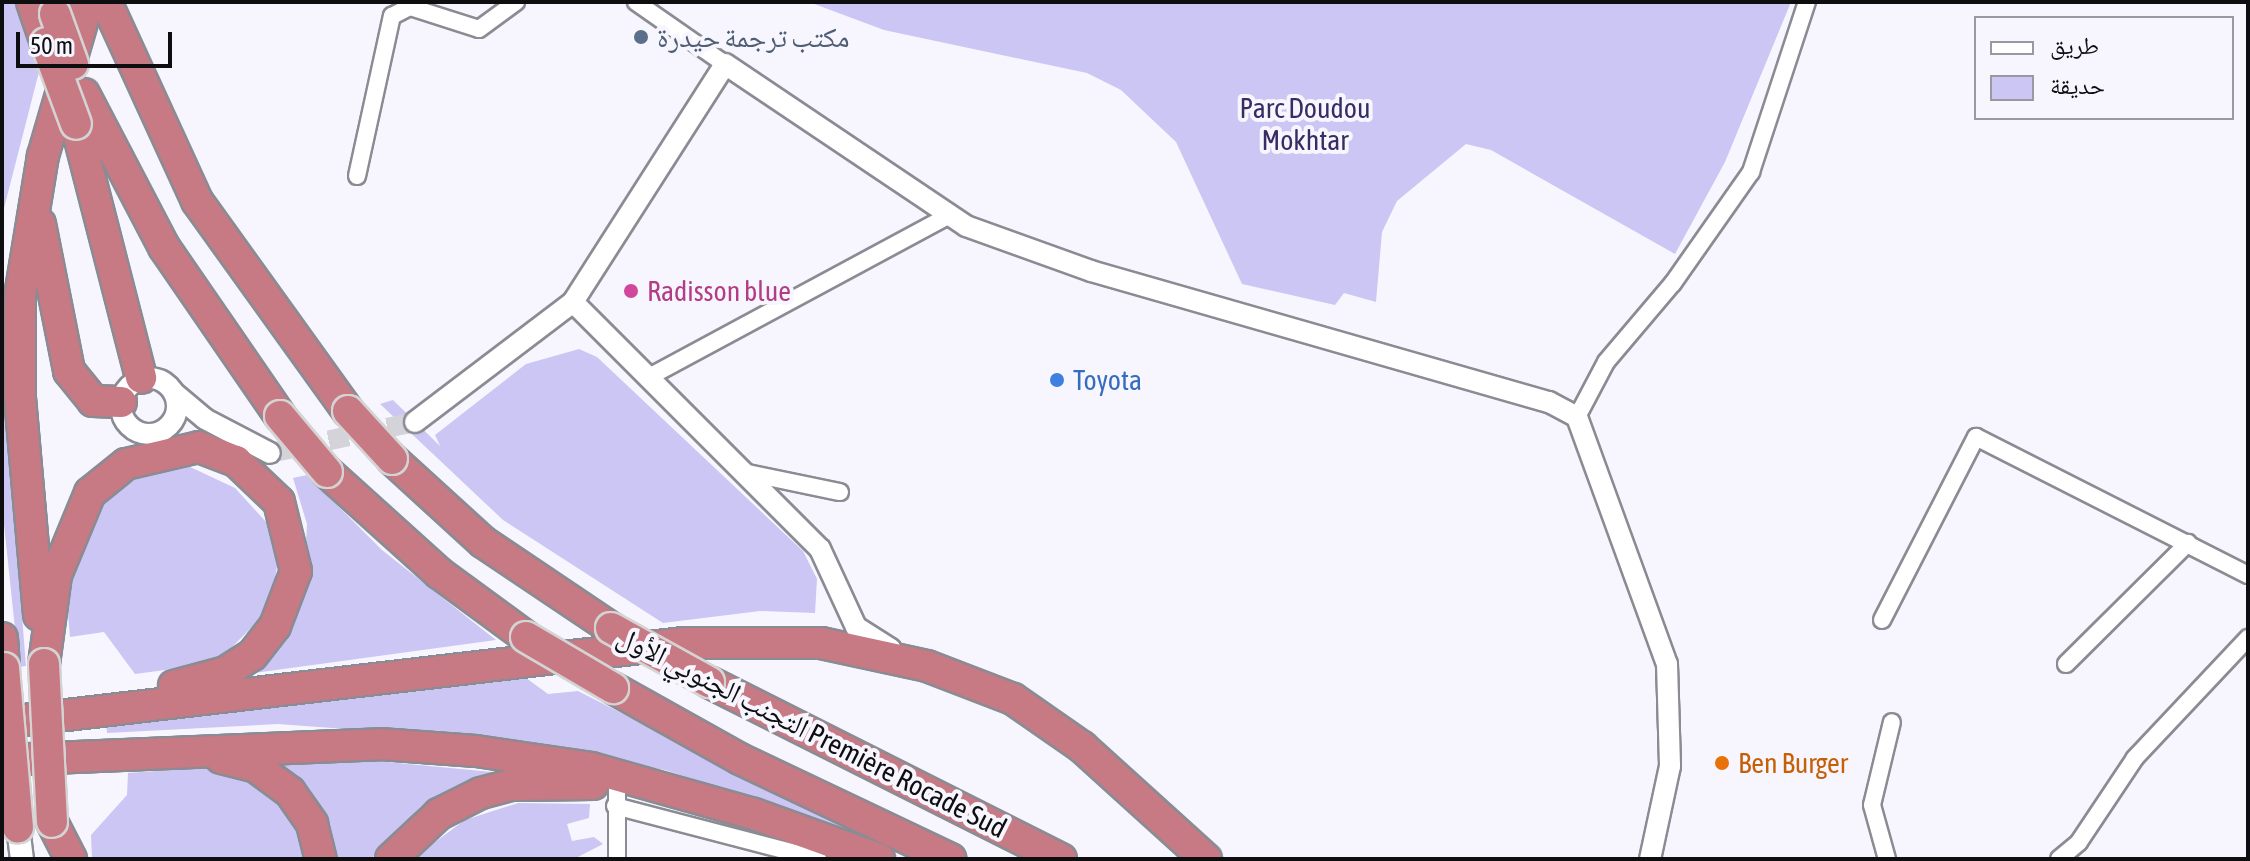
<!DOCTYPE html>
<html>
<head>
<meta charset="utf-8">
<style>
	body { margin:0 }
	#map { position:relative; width:2250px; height:861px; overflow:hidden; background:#f7f6fe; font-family:"Asap Condensed","Noto Naskh Arabic",sans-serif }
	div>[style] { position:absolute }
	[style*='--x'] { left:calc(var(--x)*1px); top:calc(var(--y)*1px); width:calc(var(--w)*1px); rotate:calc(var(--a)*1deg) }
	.green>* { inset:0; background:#cbc6f3 }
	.tertiary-tunnel>* { height:20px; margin-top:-10px; transform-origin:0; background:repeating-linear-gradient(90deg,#d4d3da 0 20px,transparent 0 30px) }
	.roads { filter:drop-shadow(2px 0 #8b8b93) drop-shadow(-2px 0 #8b8b93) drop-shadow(0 2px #8b8b93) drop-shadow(0 -2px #8b8b93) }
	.minor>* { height:16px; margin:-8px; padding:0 8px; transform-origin:8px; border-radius:8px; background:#fff }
	.tertiary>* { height:20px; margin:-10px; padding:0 10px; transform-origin:10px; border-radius:10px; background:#fff }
	.tertiary>.ring { margin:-10px; padding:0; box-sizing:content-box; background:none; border:20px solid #fff; border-radius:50% }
	.secondary>* { height:22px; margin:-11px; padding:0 11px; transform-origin:11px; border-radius:11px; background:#fff }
	.motorway>* { height:30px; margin:-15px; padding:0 15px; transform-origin:15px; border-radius:15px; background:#c77a84 }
	.bridges { filter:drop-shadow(2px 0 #d4d4d4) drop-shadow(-2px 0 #d4d4d4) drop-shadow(0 2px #d4d4d4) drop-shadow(0 -2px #d4d4d4) }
	.motorway-bridge>* { height:30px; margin:-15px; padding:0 15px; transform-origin:15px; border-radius:15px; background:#c77a84 }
	.dots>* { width:22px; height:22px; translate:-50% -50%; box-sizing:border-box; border:4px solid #f7f6fe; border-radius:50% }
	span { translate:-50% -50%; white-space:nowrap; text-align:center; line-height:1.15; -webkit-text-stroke:8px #f7f6fe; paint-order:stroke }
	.service-label { font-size:28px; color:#4e5e75 }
	.left { translate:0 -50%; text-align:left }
	.park-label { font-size:28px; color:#372c64 }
	.hotel-label { font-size:28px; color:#b23c85 }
	.shop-label { font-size:28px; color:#366cbe }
	.street-label { font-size:28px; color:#0e0e11 }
	.food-label { font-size:28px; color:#c56008 }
	.frame { position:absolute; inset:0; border:4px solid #0e0e11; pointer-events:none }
	.legend { position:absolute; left:1974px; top:16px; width:260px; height:104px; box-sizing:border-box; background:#f7f6fe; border:2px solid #9a999f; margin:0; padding:10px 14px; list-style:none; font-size:24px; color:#0e0e11 }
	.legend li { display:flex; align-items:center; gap:16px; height:40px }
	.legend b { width:40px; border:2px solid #9a999f }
	.scale { position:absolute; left:16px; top:32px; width:156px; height:36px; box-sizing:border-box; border:4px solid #0e0e11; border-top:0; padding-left:10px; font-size:24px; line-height:28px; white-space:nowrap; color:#0e0e11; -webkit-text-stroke:6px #f7f6fe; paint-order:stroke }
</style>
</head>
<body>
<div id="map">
	<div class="green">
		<i style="clip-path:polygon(2px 2px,15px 2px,40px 68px,2px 216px)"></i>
		<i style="clip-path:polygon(809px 2px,1791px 2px,1725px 162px,1675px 254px,1491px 150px,1466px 144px,1397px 201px,1382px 232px,1376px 302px,1344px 293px,1335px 305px,1242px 284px,1176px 142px,1121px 90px,1087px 73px,884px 30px)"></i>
		<i style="clip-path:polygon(579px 349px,597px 357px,803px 551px,817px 579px,815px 613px,760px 611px,663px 623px,503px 520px,380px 404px,393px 400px,440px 446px,435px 435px,526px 364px)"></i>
		<i style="clip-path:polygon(2px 365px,26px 666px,19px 667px,2px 505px)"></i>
		<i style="clip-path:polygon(188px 466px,235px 488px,267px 523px,278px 561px,273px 590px,258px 621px,226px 653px,195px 666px,135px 674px,104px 632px,70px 637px,66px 589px,99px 496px,104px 501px,139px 477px)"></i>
		<i style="clip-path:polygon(307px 475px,382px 550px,496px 640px,239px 675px,288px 631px,303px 598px,307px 524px,293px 478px)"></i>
		<i style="clip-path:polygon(522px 675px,548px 694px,578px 691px,855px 832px,665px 770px,508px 741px,278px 724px,107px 733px,106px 718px)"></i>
		<i style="clip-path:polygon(258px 758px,366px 760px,503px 773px,421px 806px,371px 859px,332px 859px)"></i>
		<i style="clip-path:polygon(212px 767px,243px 772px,294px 813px,311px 859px,92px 859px,91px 835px,127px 795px,128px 773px)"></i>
		<i style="clip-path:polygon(518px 803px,590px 804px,589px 818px,567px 824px,572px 841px,594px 837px,603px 844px,574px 859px,412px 859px,465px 820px)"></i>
	</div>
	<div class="tertiary-tunnel">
		<i style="--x:270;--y:453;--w:148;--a:-12.1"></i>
	</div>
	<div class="roads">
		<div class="minor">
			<i style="--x:636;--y:2;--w:108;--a:34.9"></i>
			<i style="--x:357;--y:176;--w:164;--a:-77.7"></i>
			<i style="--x:392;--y:16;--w:20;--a:-27"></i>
			<i style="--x:410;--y:7;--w:72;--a:17.7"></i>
			<i style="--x:479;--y:29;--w:46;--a:-36.1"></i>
			<i style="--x:649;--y:377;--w:340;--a:-28.3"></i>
			<i style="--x:1577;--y:417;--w:62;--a:-62.2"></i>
			<i style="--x:1606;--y:362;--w:104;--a:-49.7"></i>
			<i style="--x:1673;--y:283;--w:136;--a:-54.9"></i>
			<i style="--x:1751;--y:172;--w:179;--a:-71.8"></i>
			<i style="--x:743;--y:472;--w:99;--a:11.7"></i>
			<i style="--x:1882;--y:620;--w:206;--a:-62.8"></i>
			<i style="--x:1976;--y:437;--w:305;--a:26.9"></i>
			<i style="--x:2066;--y:664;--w:172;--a:-44.8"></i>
			<i style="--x:617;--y:786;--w:73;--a:90"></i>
			<i style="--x:615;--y:806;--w:210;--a:14.6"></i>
			<i style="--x:1887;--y:859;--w:56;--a:-105.5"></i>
			<i style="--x:1872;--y:805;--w:85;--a:-76.5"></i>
			<i style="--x:2059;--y:859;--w:26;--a:-40"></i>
			<i style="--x:2079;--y:842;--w:101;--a:-56.3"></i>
			<i style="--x:2135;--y:758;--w:165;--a:-46.7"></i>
		</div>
		<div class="tertiary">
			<i style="--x:573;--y:302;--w:349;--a:45"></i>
			<i style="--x:820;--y:549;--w:86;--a:65.2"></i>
			<i style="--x:856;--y:627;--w:41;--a:32.2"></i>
			<i class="ring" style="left:121px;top:378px;width:36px;height:36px"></i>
			<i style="--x:174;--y:393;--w:40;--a:40"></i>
			<i style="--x:205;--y:419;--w:73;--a:27.6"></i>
			<i style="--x:415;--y:422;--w:198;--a:-37.2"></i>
			<i style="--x:573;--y:302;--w:282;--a:-57.4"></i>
			<i style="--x:725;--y:64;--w:290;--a:33.9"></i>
			<i style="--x:966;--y:226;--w:133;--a:19.8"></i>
			<i style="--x:1091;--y:271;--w:476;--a:16"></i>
			<i style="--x:1549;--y:402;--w:32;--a:28"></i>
			<i style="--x:1577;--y:417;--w:263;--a:70"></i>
			<i style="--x:1667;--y:664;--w:102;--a:88.3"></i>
			<i style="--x:1670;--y:766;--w:95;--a:102.1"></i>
		</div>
		<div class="secondary">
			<i style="--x:18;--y:827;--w:32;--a:83"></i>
		</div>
		<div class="motorway">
			<i style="--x:32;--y:2;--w:43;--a:71.1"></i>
			<i style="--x:106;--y:2;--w:219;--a:65.4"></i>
			<i style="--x:197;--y:201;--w:259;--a:54.3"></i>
			<i style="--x:84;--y:94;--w:173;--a:62.4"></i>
			<i style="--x:164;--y:247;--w:205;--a:55.5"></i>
			<i style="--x:76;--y:124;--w:262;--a:75.6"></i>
			<i style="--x:40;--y:224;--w:150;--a:78.8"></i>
			<i style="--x:69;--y:371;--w:38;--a:51"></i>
			<i style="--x:93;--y:401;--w:28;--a:2"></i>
			<i style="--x:392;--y:459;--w:123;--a:42.4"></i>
			<i style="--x:483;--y:542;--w:154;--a:33.9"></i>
			<i style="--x:327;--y:472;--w:151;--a:42"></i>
			<i style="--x:439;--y:573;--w:108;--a:36.3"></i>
			<i style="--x:39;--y:615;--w:220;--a:-95"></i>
			<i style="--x:20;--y:396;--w:100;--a:-90"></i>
			<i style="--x:20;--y:296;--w:142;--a:-80.7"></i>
			<i style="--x:43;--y:156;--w:160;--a:-73.7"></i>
			<i style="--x:2;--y:638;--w:30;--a:86"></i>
			<i style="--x:44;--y:664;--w:90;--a:-82.3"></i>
			<i style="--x:56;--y:575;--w:89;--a:-67.5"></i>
			<i style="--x:90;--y:493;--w:46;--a:-38.9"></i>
			<i style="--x:126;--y:464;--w:75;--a:-13.1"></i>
			<i style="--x:199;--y:447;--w:40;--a:21"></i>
			<i style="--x:236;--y:461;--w:59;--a:43.6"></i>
			<i style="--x:279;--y:502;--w:71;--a:76.2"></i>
			<i style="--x:296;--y:571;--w:59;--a:110.9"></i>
			<i style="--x:275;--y:626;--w:37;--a:128"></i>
			<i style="--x:252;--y:655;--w:31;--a:147"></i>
			<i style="--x:226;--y:672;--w:54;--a:164.9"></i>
			<i style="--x:709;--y:682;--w:394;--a:26.7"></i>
			<i style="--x:613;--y:688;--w:145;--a:29.2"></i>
			<i style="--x:740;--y:759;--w:233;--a:25.4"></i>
			<i style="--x:24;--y:720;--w:663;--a:-6.66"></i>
			<i style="--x:683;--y:643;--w:138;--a:0"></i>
			<i style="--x:821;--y:643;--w:108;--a:12.2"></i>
			<i style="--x:927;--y:666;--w:92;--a:21"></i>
			<i style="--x:1013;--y:699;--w:84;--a:34.8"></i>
			<i style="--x:1082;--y:747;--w:167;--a:42.1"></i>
			<i style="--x:221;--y:758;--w:36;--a:14"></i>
			<i style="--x:256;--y:767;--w:42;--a:36.3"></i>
			<i style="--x:290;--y:792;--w:39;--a:55"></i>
			<i style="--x:312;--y:824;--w:36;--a:76"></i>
			<i style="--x:28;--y:759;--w:352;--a:-2.4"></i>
			<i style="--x:380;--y:744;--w:96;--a:4.2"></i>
			<i style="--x:476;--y:751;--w:116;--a:8.4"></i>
			<i style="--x:591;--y:768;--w:169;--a:15.8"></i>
			<i style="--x:754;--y:814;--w:133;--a:19.8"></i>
			<i style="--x:52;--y:822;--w:42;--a:62.8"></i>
			<i style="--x:391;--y:859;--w:66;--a:-43.2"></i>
			<i style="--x:439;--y:814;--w:47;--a:-26.6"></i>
			<i style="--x:481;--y:793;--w:31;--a:-15"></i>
			<i style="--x:511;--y:785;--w:82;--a:-0.7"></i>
		</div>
	</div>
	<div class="bridges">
		<div class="motorway-bridge">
			<i style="--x:55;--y:14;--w:53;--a:70.2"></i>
			<i style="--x:46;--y:43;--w:86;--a:69.7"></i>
			<i style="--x:348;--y:411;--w:65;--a:47.5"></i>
			<i style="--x:280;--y:416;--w:73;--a:50"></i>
			<i style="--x:611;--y:628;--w:112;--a:28.9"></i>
			<i style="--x:526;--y:637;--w:101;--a:30.4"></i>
			<i style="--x:44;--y:664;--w:158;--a:87.1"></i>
			<i style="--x:4;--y:668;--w:160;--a:85"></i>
		</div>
	</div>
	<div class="dots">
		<i style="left:641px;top:37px;background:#5c6f8a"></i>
		<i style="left:631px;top:291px;background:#d1479c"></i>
		<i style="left:1057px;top:380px;background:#3f7fe0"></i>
		<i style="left:1722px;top:763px;background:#e8710a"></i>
	</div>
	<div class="service-label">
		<span class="left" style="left:657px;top:37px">مكتب ترجمة حيدرة</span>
	</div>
	<div class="park-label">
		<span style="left:1305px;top:124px">Parc Doudou<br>Mokhtar</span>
	</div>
	<div class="hotel-label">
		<span class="left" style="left:647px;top:291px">Radisson blue</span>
	</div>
	<div class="shop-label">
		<span class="left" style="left:1073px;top:380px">Toyota</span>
	</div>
	<div class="street-label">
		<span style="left:812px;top:732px;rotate:27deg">التجنب الجنوبي الأول Première Rocade Sud</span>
	</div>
	<div class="food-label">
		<span class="left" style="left:1738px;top:763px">Ben Burger</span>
	</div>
	<div class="frame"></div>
	<ul class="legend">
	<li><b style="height:10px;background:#fff"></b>طريق</li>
	<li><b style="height:22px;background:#cbc6f3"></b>حديقة</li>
	</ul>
	<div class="scale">50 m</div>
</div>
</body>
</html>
